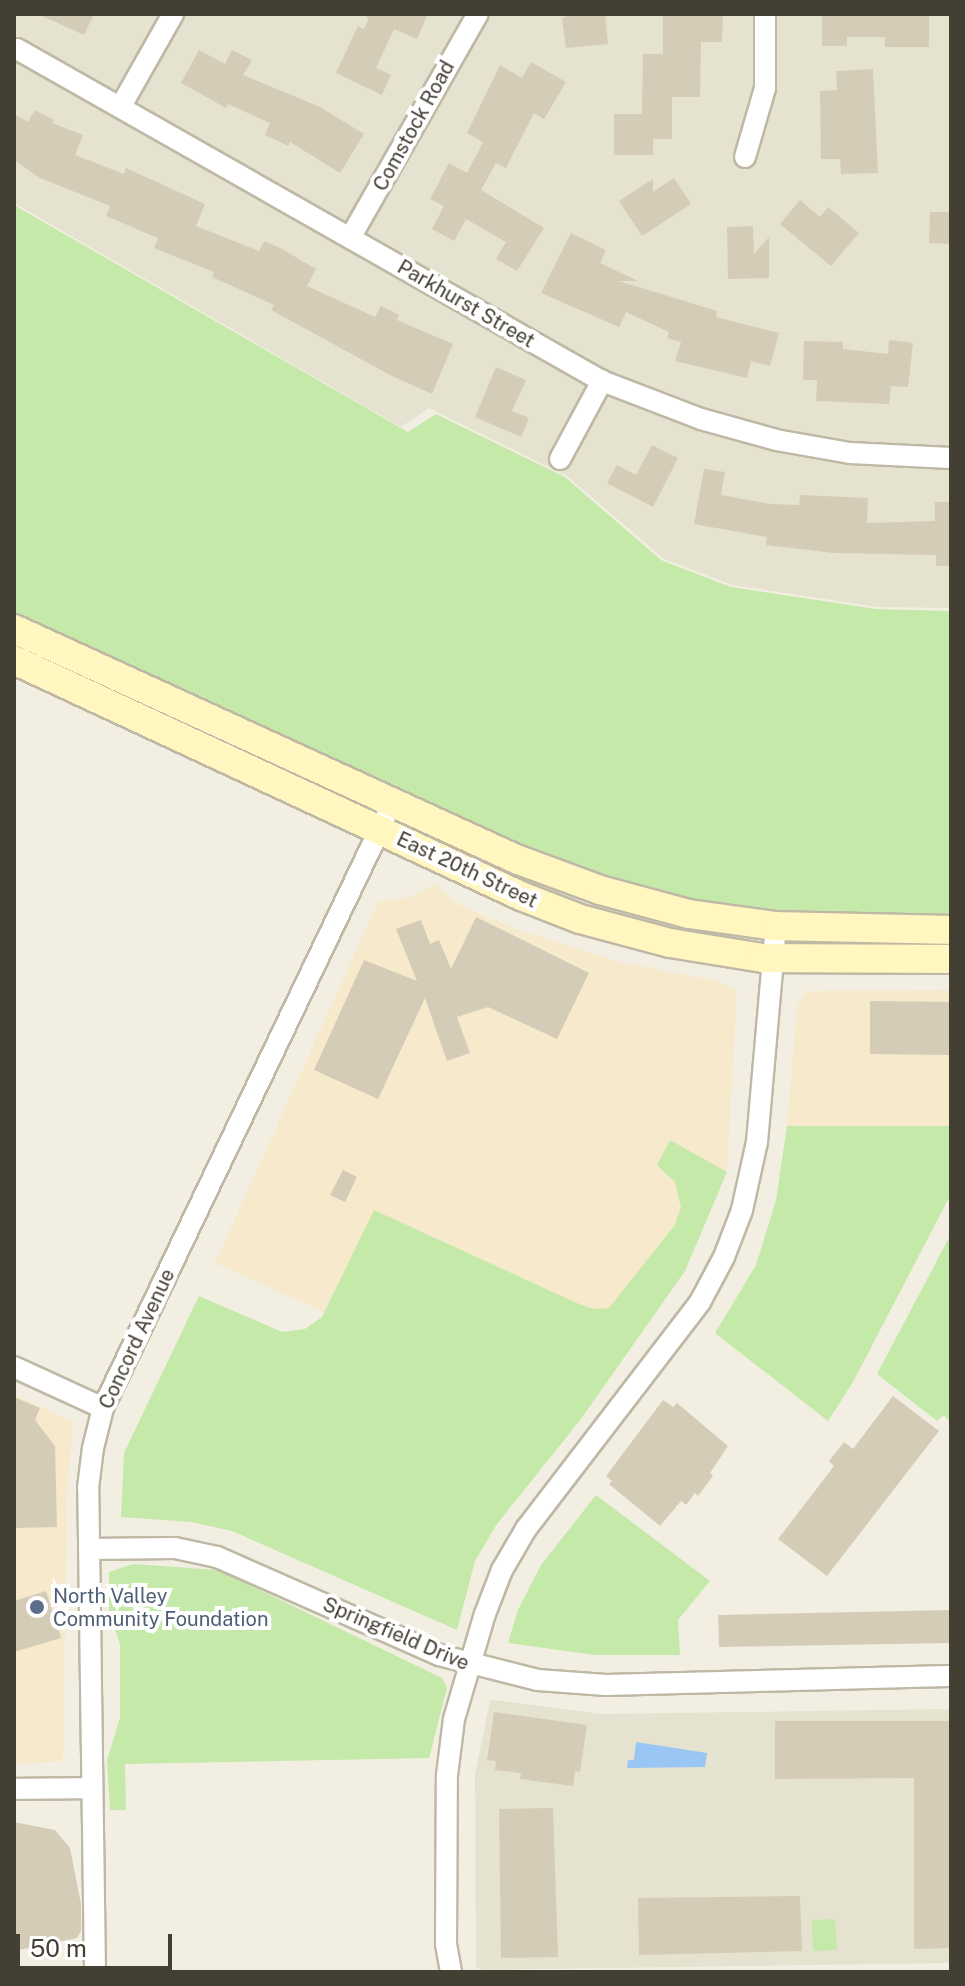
<!DOCTYPE html>
<html>
<head>
<meta charset="utf-8">
<style>
	body { margin:0 }
	#map { position:relative; width:965px; height:1986px; overflow:hidden; background:#f2efe2; font-family:"Public Sans",sans-serif }
	div>[style] { position:absolute }
	[style*='--x'] { left:calc(var(--x)*1px); top:calc(var(--y)*1px); width:calc(var(--w)*1px); rotate:calc(var(--a)*1deg) }
	.residential>* { inset:0; background:#e6e2d0 }
	.commercial>* { inset:0; background:#f6e9cc }
	.green>* { inset:0; background:#c5e9a8 }
	.water>* { inset:0; background:#9ac6f3 }
	.building>* { inset:0; background:#d4ccb7 }
	.roads { filter:drop-shadow(2px 0 #beb8a5) drop-shadow(-2px 0 #beb8a5) drop-shadow(0 2px #beb8a5) drop-shadow(0 -2px #beb8a5) }
	.street>* { height:20px; margin:-10px; padding:0 10px; transform-origin:10px; border-radius:10px; background:#fff }
	.secondary>* { height:28px; margin:-14px; padding:0 14px; transform-origin:14px; border-radius:14px; background:#fff6c0 }
	.dots>* { width:22px; height:22px; translate:-50% -50%; box-sizing:border-box; border:4px solid #fff; border-radius:50% }
	span { translate:-50% -50%; white-space:nowrap; text-align:center; line-height:1.15; -webkit-text-stroke:8px #fff; paint-order:stroke }
	.street-label { font-size:20px; color:#443f33 }
	.service-label { font-size:20px; color:#4e5e75 }
	.left { translate:0 -50%; text-align:left }
	.frame { position:absolute; inset:0; border:16px solid #443f33; pointer-events:none }
	.scale { position:absolute; left:16px; top:1934px; width:156px; height:36px; box-sizing:border-box; border:4px solid #443f33; border-top:0; padding-left:10px; font-size:24px; line-height:28px; white-space:nowrap; color:#443f33; -webkit-text-stroke:6px #fff; paint-order:stroke }
</style>
</head>
<body>
<div id="map">
	<div class="residential">
		<i style="clip-path:polygon(14px 14px,951px 14px,951px 608px,877px 607px,732px 585px,664px 559px,567px 476px,429px 408px,401px 427px,14px 203px)"></i>
		<i style="clip-path:polygon(494px 1700px,601px 1714px,951px 1709px,951px 1963px,481px 1970px,476px 1967px,475px 1775px,490px 1701px)"></i>
	</div>
	<div class="commercial">
		<i style="clip-path:polygon(435px 884px,457px 904px,515px 929px,615px 961px,717px 981px,737px 990px,727px 1172px,670px 1141px,681px 1208px,674px 1226px,609px 1308px,593px 1309px,579px 1304px,374px 1211px,324px 1312px,215px 1263px,378px 902px,410px 897px)"></i>
		<i style="clip-path:polygon(951px 990px,951px 1126px,787px 1126px,797px 1007px,804px 994px,810px 991px)"></i>
		<i style="clip-path:polygon(14px 1395px,73px 1422px,67px 1495px,63px 1761px,14px 1764px)"></i>
	</div>
	<div class="green">
		<i style="clip-path:polygon(14px 205px,408px 432px,436px 414px,565px 477px,661px 560px,731px 587px,876px 609px,951px 611px,951px 917px,798px 915px,711px 905px,569px 864px,14px 624px)"></i>
		<i style="clip-path:polygon(787px 1126px,951px 1126px,951px 1194px,853px 1382px,828px 1421px,715px 1333px,756px 1265px,776px 1200px)"></i>
		<i style="clip-path:polygon(670px 1140px,727px 1172px,685px 1271px,581px 1419px,497px 1524px,475px 1561px,457px 1630px,232px 1531px,191px 1522px,121px 1517px,124px 1453px,199px 1296px,282px 1332px,305px 1329px,322px 1317px,374px 1210px,579px 1304px,593px 1309px,609px 1308px,674px 1226px,681px 1208px,675px 1182px,657px 1165px)"></i>
		<i style="clip-path:polygon(951px 1234px,951px 1423px,944px 1415px,937px 1421px,877px 1374px)"></i>
		<i style="clip-path:polygon(596px 1495px,710px 1581px,678px 1620px,680px 1655px,595px 1655px,508px 1643px,518px 1610px,541px 1565px)"></i>
		<i style="clip-path:polygon(133px 1564px,218px 1570px,442px 1678px,447px 1688px,429px 1758px,125px 1764px,126px 1810px,110px 1810px,107px 1760px,120px 1718px,120px 1644px,109px 1611px,109px 1572px)"></i>
		<i style="clip-path:polygon(835px 1919px,837px 1950px,813px 1951px,812px 1920px)"></i>
	</div>
	<div class="water">
		<i style="clip-path:polygon(636px 1742px,707px 1753px,705px 1767px,627px 1768px,628px 1760px,634px 1760px)"></i>
	</div>
	<div class="building">
		<i style="clip-path:polygon(38px 14px,94px 14px,84px 35px)"></i>
		<i style="clip-path:polygon(361px 14px,428px 14px,417px 39px,394px 29px,376px 68px,391px 75px,382px 95px,336px 73px,358px 26px,364px 29px,369px 18px)"></i>
		<i style="clip-path:polygon(575px 14px,605px 14px,608px 44px,566px 48px,562px 18px)"></i>
		<i style="clip-path:polygon(663px 14px,723px 14px,722px 42px,701px 42px,700px 97px,672px 97px,672px 139px,653px 139px,653px 155px,614px 155px,614px 114px,642px 114px,643px 54px,663px 54px)"></i>
		<i style="clip-path:polygon(822px 14px,929px 14px,929px 47px,885px 47px,885px 37px,847px 37px,847px 46px,822px 46px)"></i>
		<i style="clip-path:polygon(199px 50px,225px 64px,232px 50px,252px 60px,243px 75px,320px 107px,364px 134px,340px 173px,290px 142px,288px 146px,265px 135px,270px 123px,228px 104px,226px 108px,181px 83px)"></i>
		<i style="clip-path:polygon(531px 62px,566px 82px,544px 119px,534px 113px,506px 168px,496px 163px,481px 190px,544px 228px,517px 271px,496px 259px,506px 242px,466px 219px,454px 241px,432px 229px,444px 206px,430px 199px,449px 163px,467px 173px,483px 142px,467px 133px,500px 65px,522px 78px)"></i>
		<i style="clip-path:polygon(873px 69px,878px 173px,841px 174px,840px 159px,821px 159px,820px 91px,837px 90px,836px 71px)"></i>
		<i style="clip-path:polygon(35px 110px,54px 120px,52px 123px,83px 135px,75px 155px,124px 174px,126px 168px,205px 204px,196px 226px,259px 251px,264px 241px,282px 249px,316px 269px,307px 286px,375px 317px,381px 306px,399px 315px,397px 320px,453px 344px,432px 394px,390px 375px,271px 310px,274px 305px,212px 277px,214px 272px,154px 248px,158px 238px,106px 216px,110px 206px,40px 178px,14px 160px,14px 114px,28px 122px)"></i>
		<i style="clip-path:polygon(674px 178px,691px 204px,642px 236px,619px 201px,653px 179px,653px 192px)"></i>
		<i style="clip-path:polygon(800px 200px,820px 217px,828px 207px,859px 233px,831px 266px,780px 224px)"></i>
		<i style="clip-path:polygon(930px 212px,951px 212px,951px 244px,929px 243px)"></i>
		<i style="clip-path:polygon(753px 226px,754px 254px,769px 237px,769px 278px,728px 279px,727px 227px)"></i>
		<i style="clip-path:polygon(571px 233px,606px 250px,600px 263px,638px 281px,619px 281px,717px 311px,716px 317px,779px 333px,770px 366px,751px 361px,747px 378px,675px 361px,681px 342px,667px 338px,669px 332px,626px 312px,619px 327px,541px 293px)"></i>
		<i style="clip-path:polygon(889px 340px,913px 343px,908px 387px,891px 386px,889px 404px,816px 401px,817px 380px,803px 380px,804px 341px,843px 342px,843px 349px,888px 354px)"></i>
		<i style="clip-path:polygon(496px 367px,526px 380px,512px 411px,529px 418px,521px 437px,475px 417px)"></i>
		<i style="clip-path:polygon(652px 445px,678px 458px,653px 507px,607px 483px,617px 465px,636px 475px)"></i>
		<i style="clip-path:polygon(704px 469px,725px 472px,721px 495px,770px 504px,799px 505px,800px 495px,868px 498px,867px 523px,935px 521px,935px 502px,951px 502px,951px 566px,936px 566px,936px 555px,834px 553px,766px 545px,767px 537px,694px 524px)"></i>
		<i style="clip-path:polygon(476px 917px,589px 973px,557px 1039px,488px 1007px,457px 1017px,470px 1053px,447px 1061px,425px 998px,378px 1099px,314px 1070px,364px 960px,417px 981px,396px 929px,421px 920px,430px 944px,439px 940px,451px 969px)"></i>
		<i style="clip-path:polygon(870px 1001px,951px 1002px,951px 1055px,870px 1054px)"></i>
		<i style="clip-path:polygon(343px 1170px,357px 1177px,345px 1202px,330px 1195px)"></i>
		<i style="clip-path:polygon(893px 1396px,939px 1431px,827px 1576px,778px 1539px,834px 1466px,829px 1461px,844px 1442px,853px 1449px)"></i>
		<i style="clip-path:polygon(14px 1397px,40px 1408px,35px 1420px,55px 1446px,57px 1527px,15px 1528px)"></i>
		<i style="clip-path:polygon(663px 1400px,673px 1407px,677px 1403px,728px 1446px,710px 1473px,713px 1476px,698px 1496px,695px 1493px,686px 1505px,681px 1501px,660px 1526px,609px 1484px,612px 1481px,606px 1476px)"></i>
		<i style="clip-path:polygon(46px 1591px,61px 1638px,14px 1652px,14px 1601px)"></i>
		<i style="clip-path:polygon(951px 1610px,951px 1643px,719px 1647px,718px 1615px)"></i>
		<i style="clip-path:polygon(494px 1712px,587px 1725px,580px 1772px,575px 1771px,573px 1786px,520px 1779px,521px 1773px,495px 1770px,496px 1761px,487px 1760px)"></i>
		<i style="clip-path:polygon(775px 1721px,951px 1721px,951px 1948px,914px 1949px,914px 1778px,775px 1779px)"></i>
		<i style="clip-path:polygon(553px 1808px,558px 1957px,501px 1958px,499px 1809px)"></i>
		<i style="clip-path:polygon(14px 1822px,55px 1830px,70px 1848px,81px 1904px,81px 1931px,77px 1938px,14px 1951px)"></i>
		<i style="clip-path:polygon(800px 1896px,802px 1951px,639px 1955px,638px 1898px)"></i>
	</div>
	<div class="roads">
		<div class="street">
			<i style="--x:17;--y:49;--w:673;--a:29.58"></i>
			<i style="--x:602;--y:381;--w:106;--a:21"></i>
			<i style="--x:701;--y:419;--w:78;--a:15.6"></i>
			<i style="--x:776;--y:440;--w:75;--a:10"></i>
			<i style="--x:850;--y:453;--w:101;--a:2.8"></i>
			<i style="--x:121;--y:106;--w:106;--a:-60.5"></i>
			<i style="--x:745;--y:157;--w:72;--a:-73.8"></i>
			<i style="--x:765;--y:88;--w:74;--a:-90"></i>
			<i style="--x:350;--y:238;--w:258;--a:-60.3"></i>
			<i style="--x:560;--y:459;--w:89;--a:-61.7"></i>
			<i style="--x:14;--y:1367;--w:98;--a:24.7"></i>
			<i style="--x:89;--y:1549;--w:86;--a:-0.7"></i>
			<i style="--x:175;--y:1548;--w:43;--a:12.1"></i>
			<i style="--x:217;--y:1557;--w:243;--a:23.8"></i>
			<i style="--x:439;--y:1655;--w:102;--a:14.2"></i>
			<i style="--x:538;--y:1680;--w:68;--a:4.2"></i>
			<i style="--x:606;--y:1685;--w:345;--a:-1.5"></i>
			<i style="--x:14;--y:1789;--w:78;--a:-0.7"></i>
			<i style="--x:95;--y:1972;--w:484;--a:-90.8"></i>
			<i style="--x:88;--y:1488;--w:40;--a:-82.9"></i>
			<i style="--x:93;--y:1448;--w:41;--a:-76"></i>
			<i style="--x:103;--y:1408;--w:654;--a:-64.45"></i>
			<i style="--x:451;--y:1972;--w:28;--a:-100"></i>
			<i style="--x:446;--y:1944;--w:169;--a:-89.7"></i>
			<i style="--x:447;--y:1775;--w:56;--a:-82.9"></i>
			<i style="--x:454;--y:1719;--w:109;--a:-73.6"></i>
			<i style="--x:485;--y:1614;--w:47;--a:-68.9"></i>
			<i style="--x:502;--y:1570;--w:48;--a:-59.7"></i>
			<i style="--x:526;--y:1529;--w:286;--a:-52.5"></i>
			<i style="--x:700;--y:1302;--w:51;--a:-61.9"></i>
			<i style="--x:724;--y:1257;--w:50;--a:-69"></i>
			<i style="--x:742;--y:1210;--w:70;--a:-77.6"></i>
			<i style="--x:757;--y:1142;--w:217;--a:-85"></i>
		</div>
		<div class="secondary">
			<i style="--x:14;--y:629;--w:552;--a:24.62"></i>
			<i style="--x:516;--y:859;--w:90;--a:20.3"></i>
			<i style="--x:600;--y:890;--w:92;--a:15.1"></i>
			<i style="--x:689;--y:914;--w:88;--a:7.9"></i>
			<i style="--x:776;--y:926;--w:175;--a:1.3"></i>
			<i style="--x:14;--y:660;--w:559;--a:24.96"></i>
			<i style="--x:521;--y:896;--w:63;--a:21.3"></i>
			<i style="--x:580;--y:919;--w:93;--a:14.9"></i>
			<i style="--x:670;--y:943;--w:94;--a:9.2"></i>
			<i style="--x:763;--y:958;--w:188;--a:0.3"></i>
		</div>
	</div>
	<div class="dots">
		<i style="left:37px;top:1607px;background:#5c6f8a"></i>
	</div>
	<div class="street-label">
		<span style="left:414px;top:126px;rotate:-61deg">Comstock Road</span>
		<span style="left:466px;top:304px;rotate:30deg">Parkhurst Street</span>
		<span style="left:467px;top:870px;rotate:25deg">East 20th Street</span>
		<span style="left:137px;top:1339px;rotate:-65deg">Concord Avenue</span>
		<span style="left:396px;top:1634px;rotate:23deg">Springfield Drive</span>
	</div>
	<div class="service-label">
		<span class="left" style="left:53px;top:1608px">North Valley<br>Community Foundation</span>
	</div>
	<div class="frame"></div>
	<div class="scale">50 m</div>
</div>
</body>
</html>
